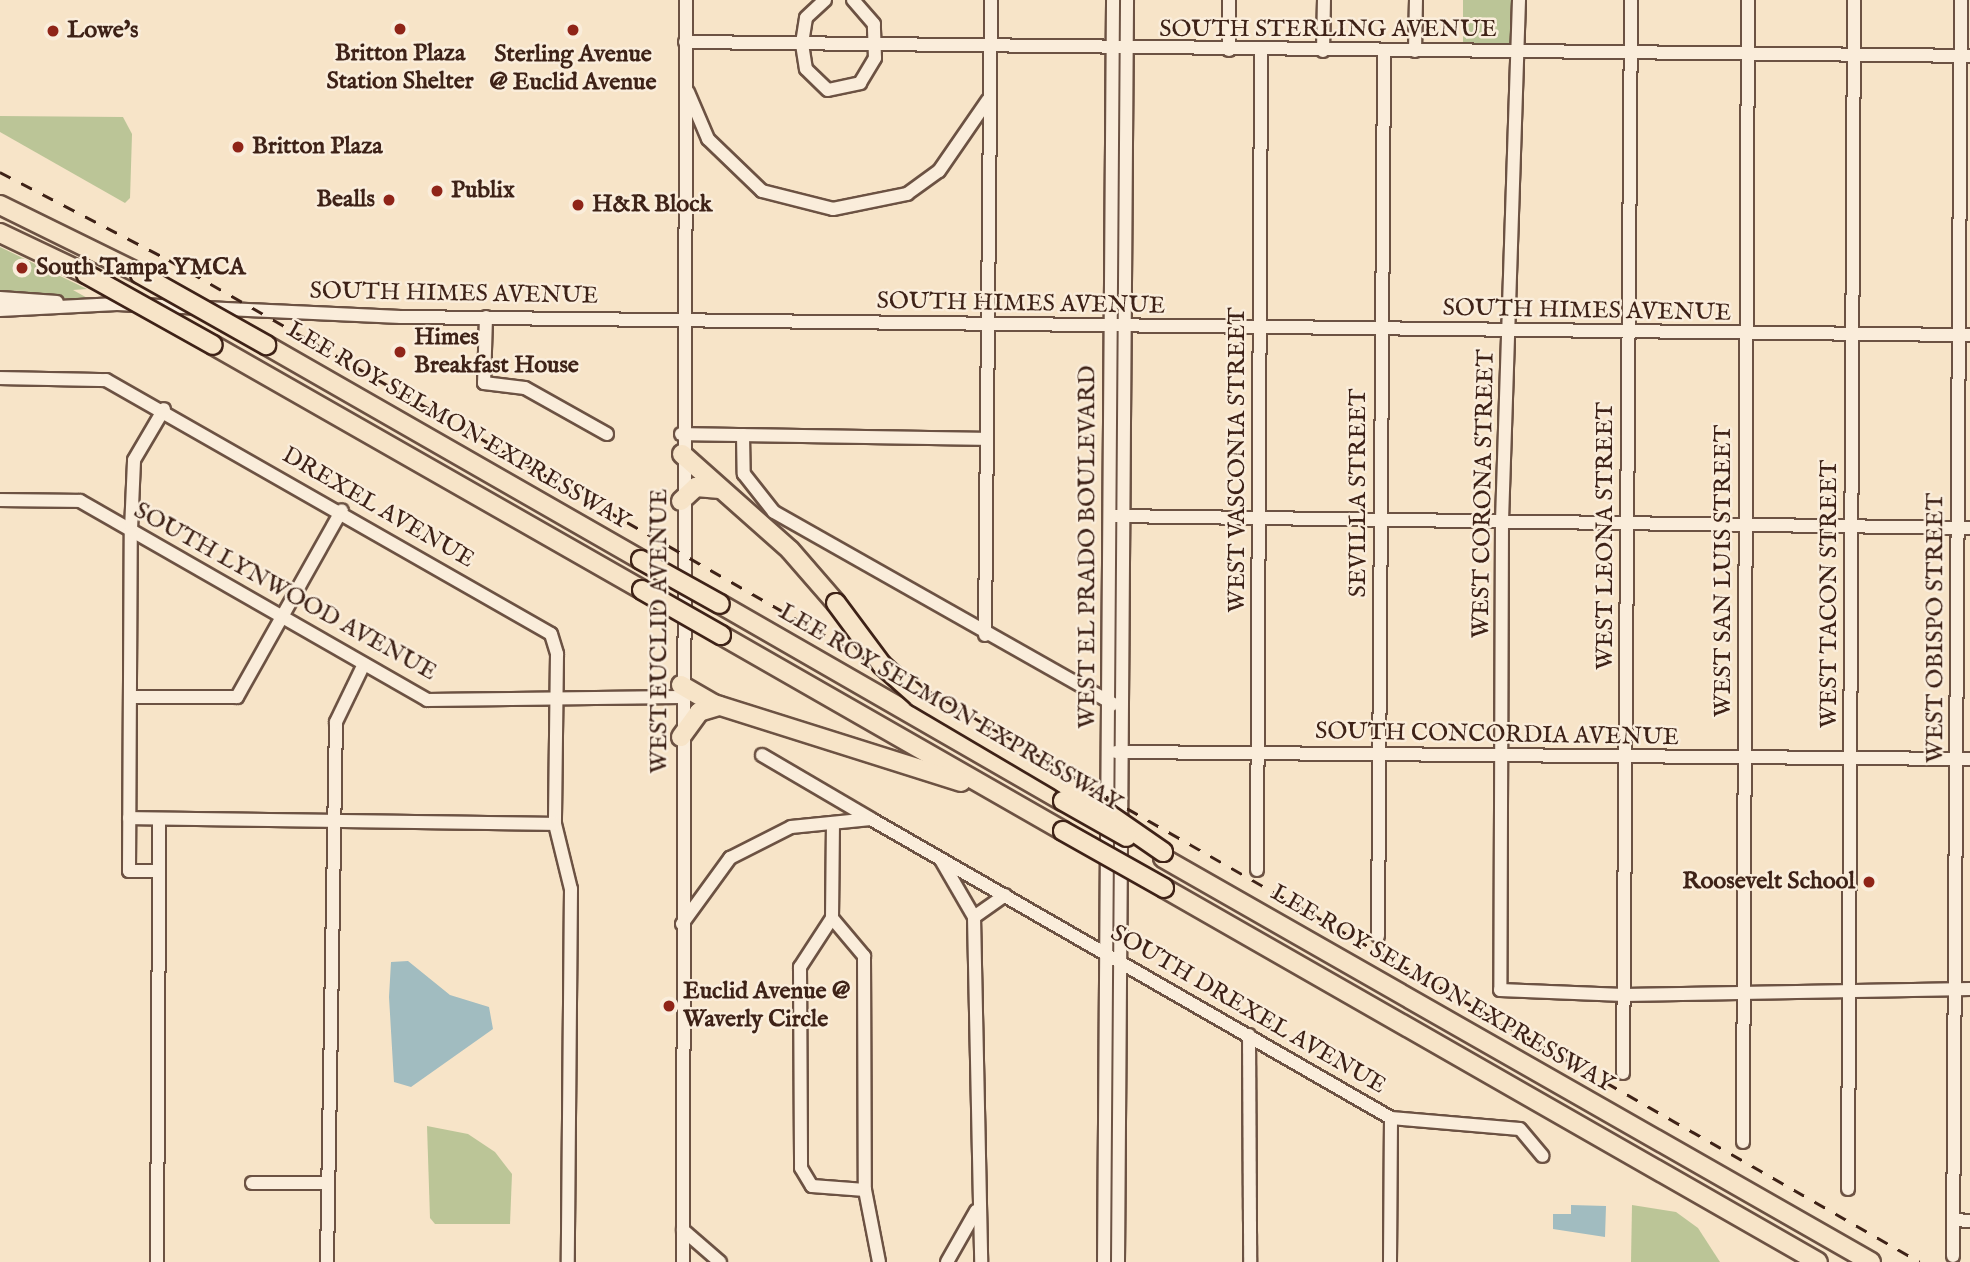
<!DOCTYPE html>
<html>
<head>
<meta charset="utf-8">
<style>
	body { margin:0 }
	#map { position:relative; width:1970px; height:1262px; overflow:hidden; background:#f7e4c8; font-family:"IM FELL English",serif }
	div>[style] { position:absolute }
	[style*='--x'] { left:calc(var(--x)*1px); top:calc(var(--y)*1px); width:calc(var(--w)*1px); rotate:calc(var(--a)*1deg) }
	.green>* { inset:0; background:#bbc597 }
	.water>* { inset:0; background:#a1bcc0 }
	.roads { filter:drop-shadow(2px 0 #6c5243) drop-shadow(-2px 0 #6c5243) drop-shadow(0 2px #6c5243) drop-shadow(0 -2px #6c5243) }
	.minor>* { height:12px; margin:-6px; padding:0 6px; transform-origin:6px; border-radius:6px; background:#faeddb }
	.highway>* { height:18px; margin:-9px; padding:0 9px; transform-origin:9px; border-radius:9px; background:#f7e4c8 }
	.rail>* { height:2.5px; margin-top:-1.25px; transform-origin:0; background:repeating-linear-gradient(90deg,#3e2217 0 12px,transparent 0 24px) }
	.bridges { filter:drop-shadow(2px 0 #3e2217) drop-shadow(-2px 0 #3e2217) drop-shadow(0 2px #3e2217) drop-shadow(0 -2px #3e2217) }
	.highway-bridge>* { height:18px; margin:-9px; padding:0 9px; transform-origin:9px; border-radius:9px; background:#f7e4c8 }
	.dots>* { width:19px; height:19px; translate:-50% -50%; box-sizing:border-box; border:4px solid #faeddb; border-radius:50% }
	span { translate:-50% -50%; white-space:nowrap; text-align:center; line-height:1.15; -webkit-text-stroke:5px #faeddb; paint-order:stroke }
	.street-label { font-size:24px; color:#3e2217 }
	.poi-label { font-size:24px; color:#3e2217; font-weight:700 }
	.left { translate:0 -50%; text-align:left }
	.right { translate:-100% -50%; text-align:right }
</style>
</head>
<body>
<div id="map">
	<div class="green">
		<i style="clip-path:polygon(1463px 0,1514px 0,1513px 44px,1463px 43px)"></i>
		<i style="clip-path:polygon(0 116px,123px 117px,132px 134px,130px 198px,125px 203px,0 132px)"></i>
		<i style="clip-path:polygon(0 247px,87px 289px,73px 290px,91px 300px,0 293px)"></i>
		<i style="clip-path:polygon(427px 1126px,468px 1134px,495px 1152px,512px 1174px,510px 1224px,435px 1224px,430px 1218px)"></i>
		<i style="clip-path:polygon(1632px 1205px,1676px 1212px,1698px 1228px,1720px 1262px,1631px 1262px)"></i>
	</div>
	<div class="water">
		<i style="clip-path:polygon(408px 961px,450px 995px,489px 1007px,493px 1029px,411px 1087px,394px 1082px,389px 997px,391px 962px)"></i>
		<i style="clip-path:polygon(1571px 1205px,1606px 1206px,1605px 1237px,1553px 1229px,1553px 1214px,1571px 1214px)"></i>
	</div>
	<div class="roads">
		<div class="minor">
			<i style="--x:825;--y:0;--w:26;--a:137"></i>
			<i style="--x:806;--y:18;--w:26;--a:99"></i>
			<i style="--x:802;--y:44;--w:25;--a:81"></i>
			<i style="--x:806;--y:69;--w:30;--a:44"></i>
			<i style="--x:828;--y:90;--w:33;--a:-12"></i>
			<i style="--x:860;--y:83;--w:29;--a:-59"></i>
			<i style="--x:875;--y:58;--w:34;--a:-92"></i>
			<i style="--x:874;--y:24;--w:32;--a:-131"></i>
			<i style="--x:1519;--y:0;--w:521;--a:91.87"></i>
			<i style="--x:1502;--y:521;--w:469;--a:90.2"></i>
			<i style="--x:1500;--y:990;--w:124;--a:2.3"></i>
			<i style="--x:1624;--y:995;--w:346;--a:-1"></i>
			<i style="--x:685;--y:42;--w:1285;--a:0.62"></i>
			<i style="--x:1229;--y:50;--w:50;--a:-90"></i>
			<i style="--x:1323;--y:51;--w:51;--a:-88.9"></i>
			<i style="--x:1415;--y:51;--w:51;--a:-88.9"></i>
			<i style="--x:688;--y:92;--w:51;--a:66.9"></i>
			<i style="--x:708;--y:139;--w:75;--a:43.9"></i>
			<i style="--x:762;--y:191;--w:73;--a:14.2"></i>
			<i style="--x:833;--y:209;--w:76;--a:-11.5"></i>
			<i style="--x:907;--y:194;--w:39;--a:-36"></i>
			<i style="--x:939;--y:171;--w:86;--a:-55.4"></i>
			<i style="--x:0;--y:298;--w:57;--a:4"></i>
			<i style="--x:0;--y:310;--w:117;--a:-2.9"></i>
			<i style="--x:117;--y:304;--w:284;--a:2.6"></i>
			<i style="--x:401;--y:317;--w:1569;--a:0.66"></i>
			<i style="--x:486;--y:317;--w:66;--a:91.7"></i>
			<i style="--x:484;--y:383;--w:41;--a:7"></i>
			<i style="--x:525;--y:388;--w:94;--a:29.3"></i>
			<i style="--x:0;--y:378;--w:106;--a:1.1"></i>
			<i style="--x:106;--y:380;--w:512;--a:29.72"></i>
			<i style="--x:551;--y:634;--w:21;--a:73"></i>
			<i style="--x:557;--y:654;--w:170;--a:90.7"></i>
			<i style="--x:555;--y:824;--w:67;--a:76.2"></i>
			<i style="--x:571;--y:889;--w:373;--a:90.5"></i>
			<i style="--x:681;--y:434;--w:306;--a:0.9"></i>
			<i style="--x:743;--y:435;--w:39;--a:89"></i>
			<i style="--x:744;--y:474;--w:48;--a:51.7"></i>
			<i style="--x:774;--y:512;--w:390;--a:29.5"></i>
			<i style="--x:0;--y:500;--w:80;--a:0.7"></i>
			<i style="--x:80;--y:501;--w:400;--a:29.8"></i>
			<i style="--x:427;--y:700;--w:254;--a:-0.7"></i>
			<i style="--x:1113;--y:516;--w:857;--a:0.8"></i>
			<i style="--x:985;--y:635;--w:635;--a:-89.46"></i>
			<i style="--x:131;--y:697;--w:106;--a:0"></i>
			<i style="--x:237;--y:697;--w:214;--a:-60.7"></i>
			<i style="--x:1116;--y:752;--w:854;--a:0.47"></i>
			<i style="--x:762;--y:755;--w:126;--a:30.4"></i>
			<i style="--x:129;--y:818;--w:426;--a:0.8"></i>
			<i style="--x:941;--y:860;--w:66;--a:59.9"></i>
			<i style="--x:974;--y:917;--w:345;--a:88.8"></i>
			<i style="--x:1257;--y:870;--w:820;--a:-89.72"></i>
			<i style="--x:158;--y:871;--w:29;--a:180"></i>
			<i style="--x:129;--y:871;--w:341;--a:-89.7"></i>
			<i style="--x:131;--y:530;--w:70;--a:-87.5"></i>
			<i style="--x:134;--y:460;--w:59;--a:-59.5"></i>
			<i style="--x:974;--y:917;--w:38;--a:-35"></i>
			<i style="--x:832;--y:918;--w:50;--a:49.9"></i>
			<i style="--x:864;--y:956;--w:234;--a:89.8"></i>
			<i style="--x:865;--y:1190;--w:73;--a:79"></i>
			<i style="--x:832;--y:918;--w:59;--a:123.1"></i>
			<i style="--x:800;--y:967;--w:201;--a:89.7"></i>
			<i style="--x:801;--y:1168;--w:21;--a:59"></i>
			<i style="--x:812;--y:1186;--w:53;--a:4.3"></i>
			<i style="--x:832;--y:918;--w:91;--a:-89.4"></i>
			<i style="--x:682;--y:924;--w:82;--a:-54"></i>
			<i style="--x:730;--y:858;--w:68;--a:-26.9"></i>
			<i style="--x:791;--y:827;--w:80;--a:-5.7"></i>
			<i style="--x:871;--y:819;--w:600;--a:29.9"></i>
			<i style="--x:1391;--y:1118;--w:129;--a:4.9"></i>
			<i style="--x:1520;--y:1129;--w:35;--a:50"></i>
			<i style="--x:1378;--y:936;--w:885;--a:-89.61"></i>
			<i style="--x:1249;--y:1035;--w:227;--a:89.7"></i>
			<i style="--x:1623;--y:1073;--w:1073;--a:-89.57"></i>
			<i style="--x:1743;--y:1142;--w:1142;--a:-89.75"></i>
			<i style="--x:252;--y:1183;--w:76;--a:0"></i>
			<i style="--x:1848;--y:1189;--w:1189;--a:-89.71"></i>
			<i style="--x:1953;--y:1220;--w:17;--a:3"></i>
			<i style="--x:683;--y:1230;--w:49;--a:40.9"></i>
			<i style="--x:1953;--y:1256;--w:1256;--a:-89.64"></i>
			<i style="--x:157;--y:1262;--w:443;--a:-89.7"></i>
			<i style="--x:327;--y:1262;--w:540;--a:-89.05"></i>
			<i style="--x:336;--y:722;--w:64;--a:-64.2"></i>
			<i style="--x:683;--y:1262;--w:1262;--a:-89.86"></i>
			<i style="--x:947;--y:1262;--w:59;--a:-60.4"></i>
			<i style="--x:1104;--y:1262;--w:1262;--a:-89.59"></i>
			<i style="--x:1118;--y:1262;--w:1262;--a:-89.59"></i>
			<i style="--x:1390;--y:1262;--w:144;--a:-89.6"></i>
		</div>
		<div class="highway">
			<i style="--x:0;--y:205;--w:156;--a:26.2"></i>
			<i style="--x:0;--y:233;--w:95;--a:25.5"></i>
			<i style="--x:213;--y:345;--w:494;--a:29.7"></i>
			<i style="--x:266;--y:345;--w:432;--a:29.8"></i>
			<i style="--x:682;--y:454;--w:144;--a:41.6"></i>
			<i style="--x:790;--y:550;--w:70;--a:49"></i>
			<i style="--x:681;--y:501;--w:21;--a:-43"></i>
			<i style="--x:696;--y:487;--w:24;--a:5"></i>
			<i style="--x:720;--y:604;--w:396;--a:29.9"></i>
			<i style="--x:721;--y:635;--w:394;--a:29.8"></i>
			<i style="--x:681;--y:685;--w:38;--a:30"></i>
			<i style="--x:714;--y:704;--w:259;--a:17.5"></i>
			<i style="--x:681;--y:737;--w:31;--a:-54"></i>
			<i style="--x:699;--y:712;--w:21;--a:-17"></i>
			<i style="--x:1163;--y:858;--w:815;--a:29.71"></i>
			<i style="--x:1164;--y:888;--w:753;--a:29.76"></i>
		</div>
	</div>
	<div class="rail">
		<i style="--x:0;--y:172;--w:191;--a:27.5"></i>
		<i style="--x:169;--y:260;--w:2017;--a:29.78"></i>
	</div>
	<div class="bridges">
		<div class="highway-bridge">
			<i style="--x:86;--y:274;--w:145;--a:29.2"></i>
			<i style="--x:140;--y:274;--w:145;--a:29.4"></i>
			<i style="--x:641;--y:560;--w:90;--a:29.1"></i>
			<i style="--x:642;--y:590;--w:91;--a:29.7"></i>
			<i style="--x:836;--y:603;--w:77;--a:53.4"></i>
			<i style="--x:882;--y:665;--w:48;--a:41.6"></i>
			<i style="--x:918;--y:697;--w:167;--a:30.6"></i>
			<i style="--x:1062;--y:782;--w:123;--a:34.7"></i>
			<i style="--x:1063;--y:801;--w:73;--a:29.4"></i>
			<i style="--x:1063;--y:831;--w:116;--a:29.4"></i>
		</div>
	</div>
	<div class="dots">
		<i style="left:400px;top:29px;background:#8f2418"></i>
		<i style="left:573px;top:30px;background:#8f2418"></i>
		<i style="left:53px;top:31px;background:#8f2418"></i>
		<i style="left:238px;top:147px;background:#8f2418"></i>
		<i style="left:437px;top:191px;background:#8f2418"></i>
		<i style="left:389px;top:200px;background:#8f2418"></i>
		<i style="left:578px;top:205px;background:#8f2418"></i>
		<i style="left:22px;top:268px;background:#8f2418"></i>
		<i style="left:400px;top:352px;background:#8f2418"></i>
		<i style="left:1869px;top:882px;background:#8f2418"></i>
		<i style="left:669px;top:1006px;background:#8f2418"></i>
	</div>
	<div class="street-label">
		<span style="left:1328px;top:30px">SOUTH STERLING AVENUE</span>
		<span style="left:454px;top:294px;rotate:1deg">SOUTH HIMES AVENUE</span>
		<span style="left:1021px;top:304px;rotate:1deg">SOUTH HIMES AVENUE</span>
		<span style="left:1587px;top:311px;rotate:1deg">SOUTH HIMES AVENUE</span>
		<span style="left:458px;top:426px;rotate:30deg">LEE ROY SELMON EXPRESSWAY</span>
		<span style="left:1238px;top:460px;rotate:-90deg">WEST VASCONIA STREET</span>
		<span style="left:1359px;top:493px;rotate:-90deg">SEVILLA STREET</span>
		<span style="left:1484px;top:494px;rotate:-89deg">WEST CORONA STREET</span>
		<span style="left:378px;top:508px;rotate:30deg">DREXEL AVENUE</span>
		<span style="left:1606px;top:536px;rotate:-90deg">WEST LEONA STREET</span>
		<span style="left:1088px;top:547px;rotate:-90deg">WEST EL PRADO BOULEVARD</span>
		<span style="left:1724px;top:571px;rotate:-90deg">WEST SAN LUIS STREET</span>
		<span style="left:285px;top:592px;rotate:29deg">SOUTH LYNWOOD AVENUE</span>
		<span style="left:1830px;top:594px;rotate:-90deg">WEST TACON STREET</span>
		<span style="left:1936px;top:628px;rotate:-90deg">WEST OBISPO STREET</span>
		<span style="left:660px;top:631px;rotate:-90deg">WEST EUCLID AVENUE</span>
		<span style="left:950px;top:708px;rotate:30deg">LEE ROY SELMON EXPRESSWAY</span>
		<span style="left:1497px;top:735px;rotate:1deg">SOUTH CONCORDIA AVENUE</span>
		<span style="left:1442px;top:989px;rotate:30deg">LEE ROY SELMON EXPRESSWAY</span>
		<span style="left:1248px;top:1010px;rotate:30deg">SOUTH DREXEL AVENUE</span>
	</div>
	<div class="poi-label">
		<span class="left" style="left:67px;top:31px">Lowe's</span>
		<span style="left:400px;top:68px">Britton Plaza<br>Station Shelter</span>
		<span style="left:573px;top:69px">Sterling Avenue<br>@ Euclid Avenue</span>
		<span class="left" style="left:252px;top:147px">Britton Plaza</span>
		<span class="left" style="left:451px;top:191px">Publix</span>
		<span class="right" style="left:375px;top:200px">Bealls</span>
		<span class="left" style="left:592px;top:205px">H&amp;R Block</span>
		<span class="left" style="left:36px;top:268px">South Tampa YMCA</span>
		<span class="left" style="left:414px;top:352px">Himes<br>Breakfast House</span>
		<span class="right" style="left:1855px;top:882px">Roosevelt School</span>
		<span class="left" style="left:683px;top:1006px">Euclid Avenue @<br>Waverly Circle</span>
	</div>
</div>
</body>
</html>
